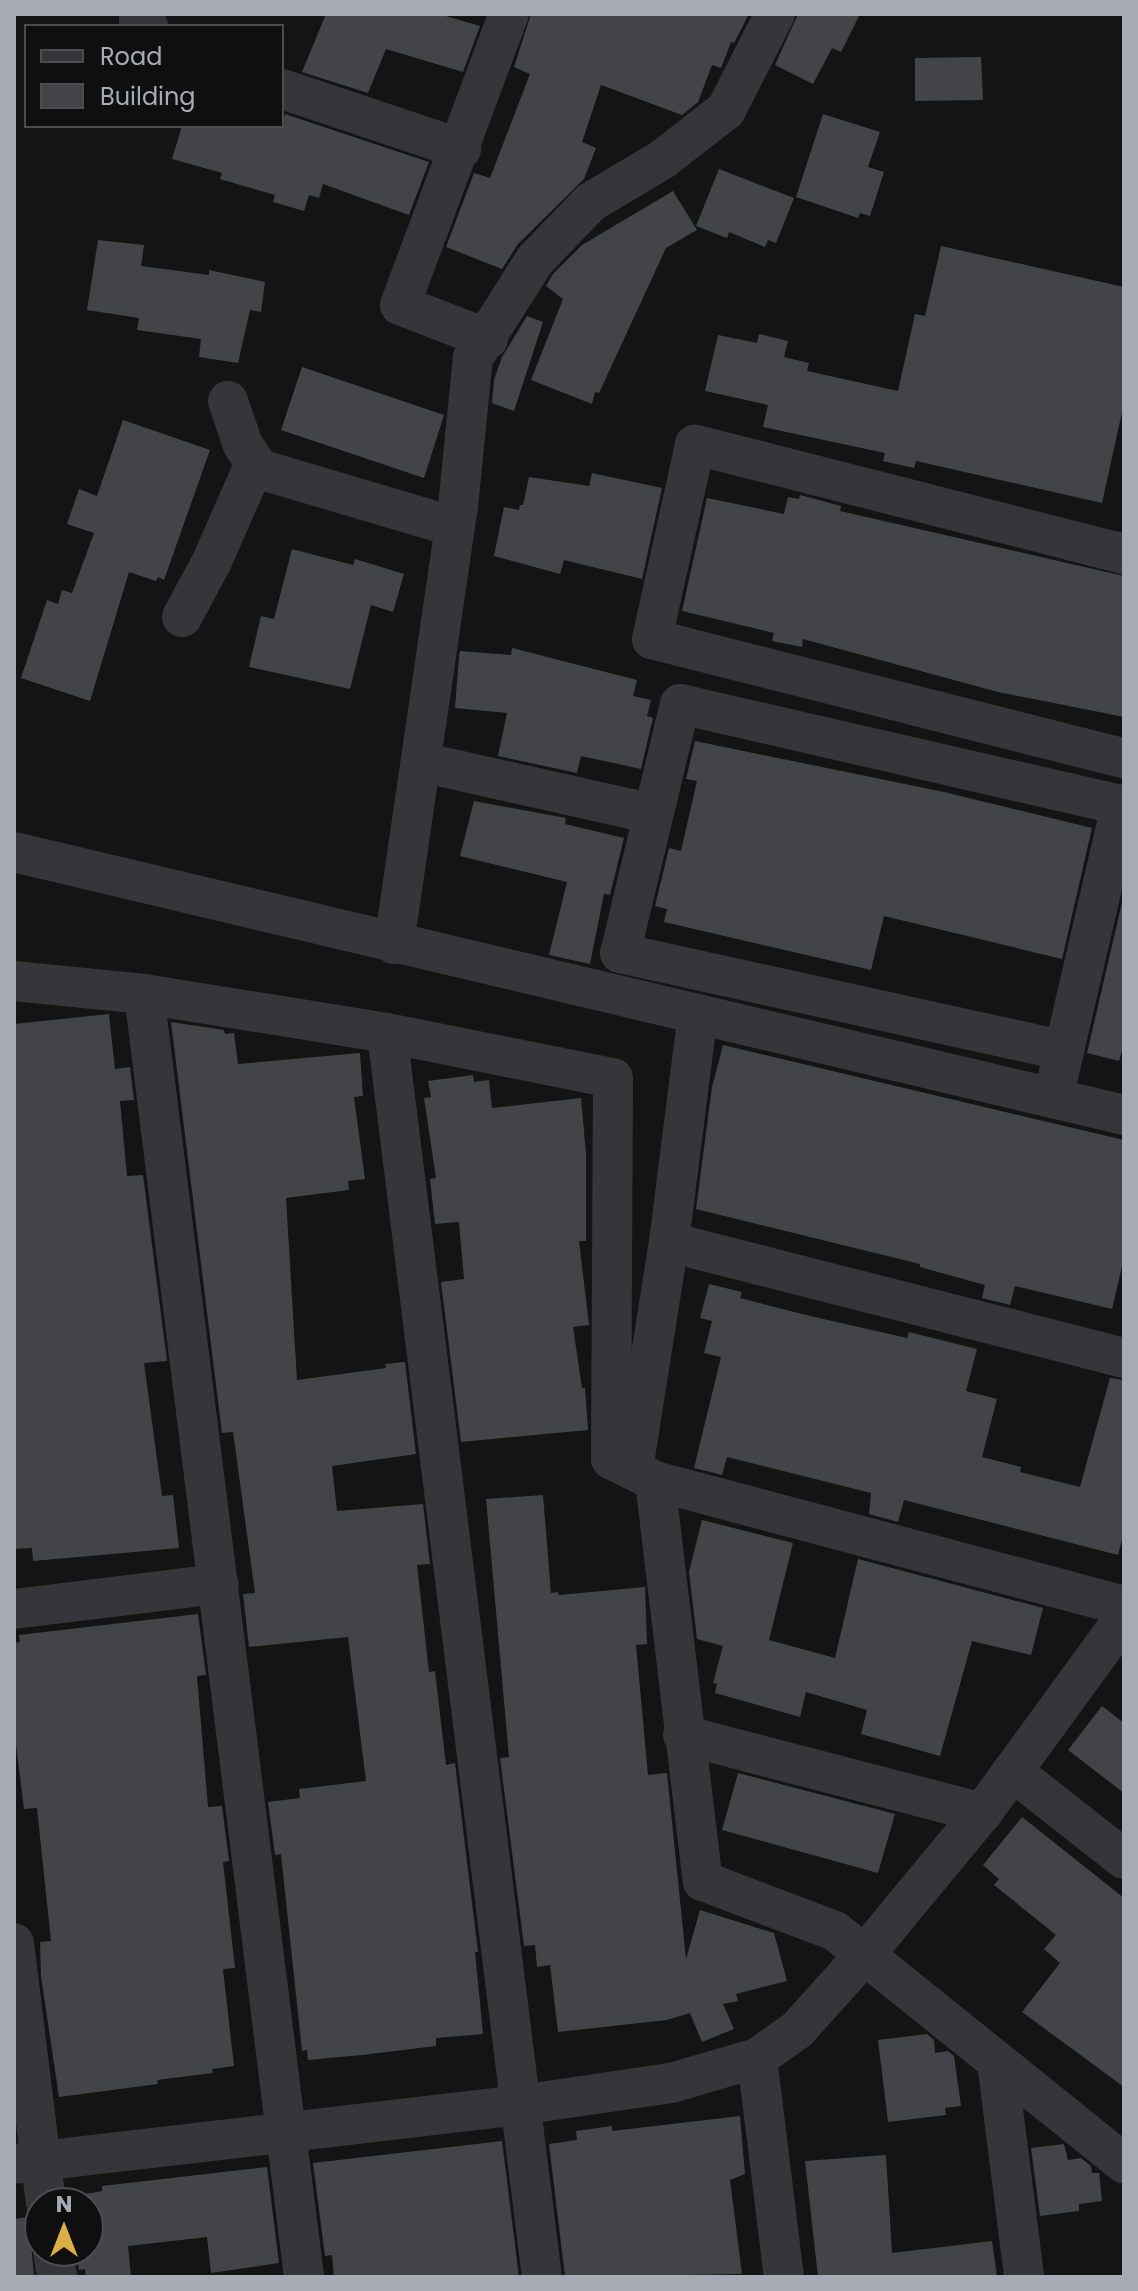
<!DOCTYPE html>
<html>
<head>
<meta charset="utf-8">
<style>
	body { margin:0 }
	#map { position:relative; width:1138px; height:2291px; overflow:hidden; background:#141415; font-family:Poppins,sans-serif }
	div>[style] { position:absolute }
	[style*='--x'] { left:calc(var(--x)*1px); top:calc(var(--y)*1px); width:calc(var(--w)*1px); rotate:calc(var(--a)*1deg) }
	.building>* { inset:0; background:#434448 }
	.minor>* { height:40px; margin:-20px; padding:0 20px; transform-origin:20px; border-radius:20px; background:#36363a }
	span { translate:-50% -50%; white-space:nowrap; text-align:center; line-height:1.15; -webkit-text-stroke:7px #0f0f10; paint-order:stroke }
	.frame { position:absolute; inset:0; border:16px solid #a7abb4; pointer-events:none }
	.legend { position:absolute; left:24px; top:24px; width:260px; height:104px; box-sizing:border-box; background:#0f0f10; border:2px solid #4c4d52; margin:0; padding:10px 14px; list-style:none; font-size:24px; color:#a7abb4 }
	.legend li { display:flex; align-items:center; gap:16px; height:40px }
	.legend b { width:40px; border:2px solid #4c4d52 }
	.north { position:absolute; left:24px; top:2187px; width:80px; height:80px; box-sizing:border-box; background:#0f0f10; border:2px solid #4c4d52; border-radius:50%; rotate:0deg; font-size:22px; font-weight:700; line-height:32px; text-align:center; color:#a7abb4 }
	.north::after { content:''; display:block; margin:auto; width:28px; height:36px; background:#dbae46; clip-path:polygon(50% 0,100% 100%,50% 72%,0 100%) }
</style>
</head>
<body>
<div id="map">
	<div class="building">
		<i style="clip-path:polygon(326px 14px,439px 14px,480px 26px,463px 72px,386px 49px,368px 93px,302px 72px)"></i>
		<i style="clip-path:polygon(531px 14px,749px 14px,734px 43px,731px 42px,721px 68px,712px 65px,698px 102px,682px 115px,601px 85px,582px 142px,596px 148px,584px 179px,518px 244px,502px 269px,446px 247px,474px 173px,490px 178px,530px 74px,514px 67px)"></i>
		<i style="clip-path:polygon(798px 14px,860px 14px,841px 52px,832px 48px,813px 84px,775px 65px)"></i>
		<i style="clip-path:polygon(981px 57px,983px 100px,915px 101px,915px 58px)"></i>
		<i style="clip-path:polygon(285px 114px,429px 162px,409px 215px,323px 184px,319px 198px,309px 195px,304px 211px,273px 202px,275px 195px,220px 179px,222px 173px,172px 159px,182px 126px,282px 126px)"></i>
		<i style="clip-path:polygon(823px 114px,880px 132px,868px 167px,884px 172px,870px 216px,860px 213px,858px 218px,796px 197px)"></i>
		<i style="clip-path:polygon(719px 169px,794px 198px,776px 243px,768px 240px,765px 247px,729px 232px,727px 238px,696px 226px)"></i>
		<i style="clip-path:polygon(673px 191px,697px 230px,666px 248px,599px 393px,595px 392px,592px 404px,531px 380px,563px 299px,546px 286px,553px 274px,582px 245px)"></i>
		<i style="clip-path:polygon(98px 240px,144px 245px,141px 266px,209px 275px,209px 270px,265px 282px,261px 312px,250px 310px,238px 363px,199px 357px,201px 339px,137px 330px,139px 318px,87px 310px)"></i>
		<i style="clip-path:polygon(941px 246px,1124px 287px,1124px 403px,1102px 503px,916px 461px,914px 468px,883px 461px,885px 453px,763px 427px,768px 405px,705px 391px,718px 335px,757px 343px,759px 334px,788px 341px,784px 357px,809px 363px,807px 371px,898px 391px,915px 314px,925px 316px)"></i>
		<i style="clip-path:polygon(527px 316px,543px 322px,514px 411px,492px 403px,494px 380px,502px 357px)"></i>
		<i style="clip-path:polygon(302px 367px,444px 415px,424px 478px,281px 430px)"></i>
		<i style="clip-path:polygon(123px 420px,210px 450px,164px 580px,158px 577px,156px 581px,129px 572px,90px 701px,21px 678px,47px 600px,58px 604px,62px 590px,72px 593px,94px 533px,67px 524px,79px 489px,97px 496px)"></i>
		<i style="clip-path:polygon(592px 473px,662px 488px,642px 579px,564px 560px,560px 574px,494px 556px,504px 507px,519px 510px,520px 505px,523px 505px,529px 477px,589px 486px)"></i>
		<i style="clip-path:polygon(800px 495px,841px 506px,840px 511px,1124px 576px,1124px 717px,998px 692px,803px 639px,802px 647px,772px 641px,774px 633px,682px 611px,707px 498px,784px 514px,788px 497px,799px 499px)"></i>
		<i style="clip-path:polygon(292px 549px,353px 565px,355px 559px,404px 574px,393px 612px,371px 605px,350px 689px,249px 667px,261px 616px,274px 619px)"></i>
		<i style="clip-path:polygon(512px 648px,637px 680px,633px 696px,651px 700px,647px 716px,653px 718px,641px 769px,581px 756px,577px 773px,498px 756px,507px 713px,455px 708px,459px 657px,460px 651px,511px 655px)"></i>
		<i style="clip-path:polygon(695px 741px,944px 792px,1092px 828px,1062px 959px,884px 916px,871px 970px,664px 922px,667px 909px,655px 906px,669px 848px,681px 851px,697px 781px,686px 779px)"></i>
		<i style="clip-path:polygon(474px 801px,566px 818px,565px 824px,624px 838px,610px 895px,604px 894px,590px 964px,549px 955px,567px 882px,460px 856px)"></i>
		<i style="clip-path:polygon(1124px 894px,1124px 1044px,1119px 1061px,1087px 1053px)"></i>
		<i style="clip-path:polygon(109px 1014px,115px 1069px,130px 1067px,134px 1100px,120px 1101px,127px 1176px,143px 1175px,167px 1361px,144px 1363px,162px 1496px,173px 1495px,179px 1548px,33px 1561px,32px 1548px,14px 1549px,14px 1024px)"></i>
		<i style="clip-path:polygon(171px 1022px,224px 1030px,225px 1034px,234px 1033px,238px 1064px,360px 1053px,363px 1096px,354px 1097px,365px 1179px,348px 1181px,349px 1190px,286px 1198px,297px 1380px,386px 1368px,385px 1364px,405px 1362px,416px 1454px,332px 1466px,337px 1511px,423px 1504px,430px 1564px,417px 1565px,429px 1672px,435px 1671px,446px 1765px,455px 1763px,478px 1952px,475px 1952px,483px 2034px,436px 2038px,436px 2046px,362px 2055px,308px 2060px,307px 2050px,302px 2051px,281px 1854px,275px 1855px,268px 1802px,300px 1798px,299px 1789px,366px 1781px,348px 1637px,249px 1647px,243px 1594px,255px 1593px,233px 1432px,222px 1433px)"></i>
		<i style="clip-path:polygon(723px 1045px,1124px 1140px,1124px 1258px,1112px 1309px,1015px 1286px,1010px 1305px,982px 1298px,985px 1285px,920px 1267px,920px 1264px,696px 1209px,712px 1087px)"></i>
		<i style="clip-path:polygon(473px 1075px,474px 1082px,489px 1080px,492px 1108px,581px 1098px,586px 1154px,586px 1241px,579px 1241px,589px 1325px,573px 1327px,582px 1388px,585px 1388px,588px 1430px,461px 1442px,441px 1282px,464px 1279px,459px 1222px,435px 1224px,430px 1179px,436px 1178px,424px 1098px,431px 1097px,428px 1081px)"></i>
		<i style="clip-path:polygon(709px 1284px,742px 1292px,740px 1298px,806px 1315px,907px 1338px,909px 1332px,977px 1349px,966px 1391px,997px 1399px,982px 1457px,1021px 1467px,1020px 1472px,1080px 1487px,1110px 1378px,1124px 1380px,1124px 1532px,1118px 1555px,904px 1500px,898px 1522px,869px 1514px,871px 1493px,727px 1457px,722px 1475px,694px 1468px,721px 1357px,704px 1353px,712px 1321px,700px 1318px)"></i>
		<i style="clip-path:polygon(543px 1495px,551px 1593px,558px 1592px,559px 1595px,645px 1587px,647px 1644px,636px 1645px,648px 1775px,667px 1773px,686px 1959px,700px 1910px,774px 1933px,787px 1981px,736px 1994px,738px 2001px,723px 2004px,734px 2029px,702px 2042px,690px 2013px,667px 2020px,558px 2032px,550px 1965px,537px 1967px,535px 1945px,524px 1946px,500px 1758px,509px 1757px,486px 1499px)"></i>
		<i style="clip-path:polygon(702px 1520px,793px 1543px,769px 1640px,835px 1658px,858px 1559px,1043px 1608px,1031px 1655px,972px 1641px,940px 1756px,861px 1734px,867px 1710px,806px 1692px,800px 1717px,715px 1693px,717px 1684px,713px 1683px,723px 1646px,697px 1639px,689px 1572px)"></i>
		<i style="clip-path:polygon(198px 1614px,206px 1675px,197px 1676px,208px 1807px,222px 1806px,229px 1861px,223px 1862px,235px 1968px,223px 1969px,234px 2066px,212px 2069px,213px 2073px,157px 2080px,158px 2084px,59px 2097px,41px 1976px,40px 1942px,51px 1941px,37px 1808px,24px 1809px,14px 1729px,14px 1643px,20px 1642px,19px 1635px)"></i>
		<i style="clip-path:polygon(1102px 1706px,1124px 1723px,1124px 1793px,1068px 1750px)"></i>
		<i style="clip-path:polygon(738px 1773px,895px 1814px,878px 1873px,722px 1830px)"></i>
		<i style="clip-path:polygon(1022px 1817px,1124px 1898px,1124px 2087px,1022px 2012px,1060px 1963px,1044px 1949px,1056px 1935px,994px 1885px,999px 1879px,983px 1865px)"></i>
		<i style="clip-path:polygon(927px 2034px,934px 2040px,935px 2053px,948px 2051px,954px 2056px,961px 2106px,945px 2108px,946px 2115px,888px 2122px,878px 2040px)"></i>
		<i style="clip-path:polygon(740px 2116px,745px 2174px,730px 2180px,742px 2274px,565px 2277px,549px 2144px,577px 2140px,576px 2131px,612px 2126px,612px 2131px)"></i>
		<i style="clip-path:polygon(502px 2141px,519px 2277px,334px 2277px,332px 2255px,325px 2256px,313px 2163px)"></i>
		<i style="clip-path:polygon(1064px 2144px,1068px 2160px,1081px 2158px,1091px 2166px,1092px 2173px,1099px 2173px,1102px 2201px,1079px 2204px,1079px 2211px,1040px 2216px,1031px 2148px)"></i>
		<i style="clip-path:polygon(886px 2155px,892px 2253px,992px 2241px,997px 2277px,818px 2277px,805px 2161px)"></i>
		<i style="clip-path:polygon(267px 2167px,279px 2263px,211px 2273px,207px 2237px,128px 2246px,131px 2277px,86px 2277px,85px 2269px,79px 2270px,76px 2251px,88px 2251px,88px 2203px,70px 2203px,69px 2197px,102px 2191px,102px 2186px)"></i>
		<i style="clip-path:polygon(28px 2217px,40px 2225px,40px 2232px,31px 2243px,34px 2276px,14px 2277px,14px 2219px)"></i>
	</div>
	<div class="minor">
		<i style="--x:139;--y:20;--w:11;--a:34"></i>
		<i style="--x:282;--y:89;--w:189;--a:18.5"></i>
		<i style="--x:488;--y:339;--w:94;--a:-158.9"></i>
		<i style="--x:400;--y:305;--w:311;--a:-69.5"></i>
		<i style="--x:228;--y:401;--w:46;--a:71.2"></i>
		<i style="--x:243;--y:445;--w:29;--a:56"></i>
		<i style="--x:1124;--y:554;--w:443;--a:-165.7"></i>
		<i style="--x:695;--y:445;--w:199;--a:102.5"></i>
		<i style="--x:652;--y:639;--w:487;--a:14.2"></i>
		<i style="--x:182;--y:617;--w:64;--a:-61.8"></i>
		<i style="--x:212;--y:561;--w:97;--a:-66.3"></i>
		<i style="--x:251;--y:472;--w:9;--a:-21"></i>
		<i style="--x:259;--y:469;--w:204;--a:16.5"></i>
		<i style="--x:421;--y:762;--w:238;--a:12.6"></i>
		<i style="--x:14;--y:852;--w:1141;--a:13.33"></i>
		<i style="--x:394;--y:944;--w:442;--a:-81.7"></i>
		<i style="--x:458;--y:507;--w:150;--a:-84.3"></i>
		<i style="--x:473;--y:358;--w:116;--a:-57.7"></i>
		<i style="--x:535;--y:260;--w:81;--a:-46"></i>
		<i style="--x:591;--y:202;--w:84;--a:-30.8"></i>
		<i style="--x:663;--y:159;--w:80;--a:-37.9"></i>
		<i style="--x:726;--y:110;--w:108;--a:-63"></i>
		<i style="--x:14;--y:981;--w:131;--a:5.7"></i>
		<i style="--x:144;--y:994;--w:246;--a:9.1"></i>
		<i style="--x:387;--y:1033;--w:230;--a:11.3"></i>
		<i style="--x:613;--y:1078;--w:381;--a:90.3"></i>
		<i style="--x:611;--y:1459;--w:49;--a:26.6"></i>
		<i style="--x:655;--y:1481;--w:485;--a:14.9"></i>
		<i style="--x:144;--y:994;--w:1293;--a:82.89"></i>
		<i style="--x:387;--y:1033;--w:1254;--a:82.9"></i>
		<i style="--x:1053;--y:1098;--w:301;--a:-76.9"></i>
		<i style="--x:1121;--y:805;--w:452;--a:-167.1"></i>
		<i style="--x:680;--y:704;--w:256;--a:103.5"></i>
		<i style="--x:620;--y:953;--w:455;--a:12.4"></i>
		<i style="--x:669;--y:1242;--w:470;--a:14.3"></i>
		<i style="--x:633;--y:1469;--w:230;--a:-81"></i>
		<i style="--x:669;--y:1242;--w:230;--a:-82.8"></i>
		<i style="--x:655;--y:1481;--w:403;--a:83.2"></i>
		<i style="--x:703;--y:1881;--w:141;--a:20.7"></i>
		<i style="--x:835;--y:1931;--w:371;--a:38.8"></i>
		<i style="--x:14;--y:1609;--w:206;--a:-7"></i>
		<i style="--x:683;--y:1735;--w:309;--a:14.6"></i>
		<i style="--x:1012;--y:1771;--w:142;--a:38.2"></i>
		<i style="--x:14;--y:1943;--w:262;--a:83"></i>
		<i style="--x:757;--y:2058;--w:221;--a:83"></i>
		<i style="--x:997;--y:2062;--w:217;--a:82.8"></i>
		<i style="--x:14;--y:2164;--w:509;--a:-6.65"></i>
		<i style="--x:520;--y:2105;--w:153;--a:-8.3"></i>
		<i style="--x:671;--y:2083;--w:90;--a:-16.2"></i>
		<i style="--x:757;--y:2058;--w:49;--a:-35"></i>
		<i style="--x:797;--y:2030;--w:103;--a:-48.1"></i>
		<i style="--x:866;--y:1953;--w:182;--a:-50.4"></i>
		<i style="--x:982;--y:1813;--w:241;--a:-53.9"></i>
		<i style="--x:53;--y:2251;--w:26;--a:81"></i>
	</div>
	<div class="frame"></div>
	<ul class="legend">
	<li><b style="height:10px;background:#36363a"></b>Road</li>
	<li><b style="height:22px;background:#434448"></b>Building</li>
	</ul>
	<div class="north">N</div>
</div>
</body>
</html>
